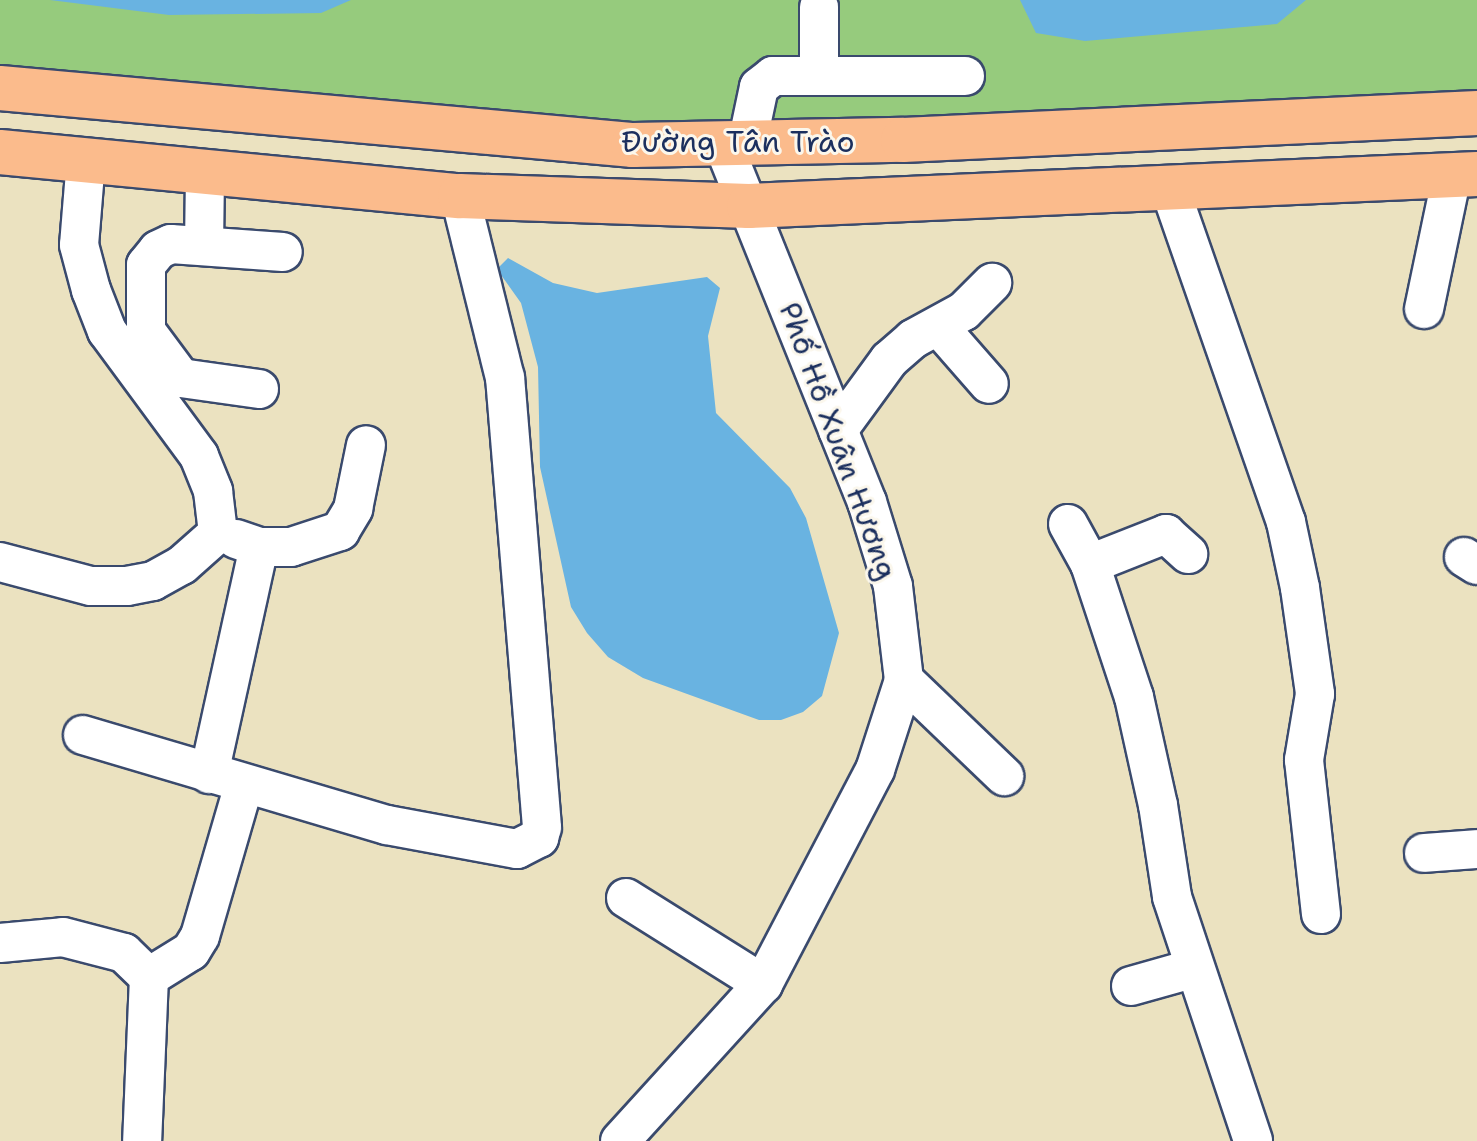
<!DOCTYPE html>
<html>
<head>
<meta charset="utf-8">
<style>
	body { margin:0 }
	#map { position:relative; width:1477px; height:1141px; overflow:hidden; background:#ebe2c0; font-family:"Shantell Sans",sans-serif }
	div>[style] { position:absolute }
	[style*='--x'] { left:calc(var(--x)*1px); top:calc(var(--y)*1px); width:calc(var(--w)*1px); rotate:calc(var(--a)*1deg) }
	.green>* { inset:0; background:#96cb7d }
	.water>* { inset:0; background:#69b3e1 }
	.roads { filter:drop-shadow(2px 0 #3a4a6d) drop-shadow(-2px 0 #3a4a6d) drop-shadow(0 2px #3a4a6d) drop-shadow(0 -2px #3a4a6d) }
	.minor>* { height:38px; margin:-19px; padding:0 19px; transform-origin:19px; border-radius:19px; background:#fff }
	.major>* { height:44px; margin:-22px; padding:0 22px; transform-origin:22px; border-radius:22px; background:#fbbb8c }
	span { translate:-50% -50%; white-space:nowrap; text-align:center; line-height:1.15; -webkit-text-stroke:6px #fbf7ec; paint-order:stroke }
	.street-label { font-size:30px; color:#1b2f5e }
</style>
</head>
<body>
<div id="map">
	<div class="green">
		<i style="clip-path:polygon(0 0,1477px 0,1477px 95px,904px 141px,0 81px)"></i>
	</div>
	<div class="water">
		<i style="clip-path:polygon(50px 0,351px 0,321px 13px,169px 15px)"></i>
		<i style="clip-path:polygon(1020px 0,1306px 0,1277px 24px,1085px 41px,1036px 33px)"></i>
		<i style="clip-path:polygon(508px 258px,553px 283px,597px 293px,707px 277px,720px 288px,708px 336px,716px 413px,790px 488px,806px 518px,839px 633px,822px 696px,803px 712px,781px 720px,759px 720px,643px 678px,608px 657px,587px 633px,571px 607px,540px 467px,538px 367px,521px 303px,501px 275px,499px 267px)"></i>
	</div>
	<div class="roads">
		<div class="minor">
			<i style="--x:819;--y:7;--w:69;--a:90"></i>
			<i style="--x:747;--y:144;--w:58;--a:-78.1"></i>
			<i style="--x:759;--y:87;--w:18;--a:-38"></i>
			<i style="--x:773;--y:76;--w:192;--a:0"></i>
			<i style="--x:86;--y:160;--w:85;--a:94.7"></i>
			<i style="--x:79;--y:245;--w:47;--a:75.1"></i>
			<i style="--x:91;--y:290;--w:44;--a:68.7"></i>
			<i style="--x:107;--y:331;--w:155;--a:53.6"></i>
			<i style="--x:199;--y:456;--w:38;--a:68"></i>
			<i style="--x:213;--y:491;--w:42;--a:83.2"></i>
			<i style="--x:1170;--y:189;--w:353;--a:70.8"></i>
			<i style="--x:1286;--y:522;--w:67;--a:78"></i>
			<i style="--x:1300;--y:588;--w:107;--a:81.9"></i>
			<i style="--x:1315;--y:694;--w:67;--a:99.5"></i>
			<i style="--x:1304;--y:760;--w:155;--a:83.7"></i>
			<i style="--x:204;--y:246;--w:75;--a:-89.2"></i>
			<i style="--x:1424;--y:309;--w:137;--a:-78.2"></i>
			<i style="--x:940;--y:328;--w:74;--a:48.8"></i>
			<i style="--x:259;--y:389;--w:79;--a:-172"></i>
			<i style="--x:181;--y:378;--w:59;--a:-126.7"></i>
			<i style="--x:146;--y:331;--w:66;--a:-90"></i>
			<i style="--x:146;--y:265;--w:19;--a:-51"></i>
			<i style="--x:158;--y:250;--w:14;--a:-25"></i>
			<i style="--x:171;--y:244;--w:112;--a:4.1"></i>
			<i style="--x:838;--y:430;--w:87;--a:-53.9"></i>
			<i style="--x:889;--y:360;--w:32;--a:-41"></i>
			<i style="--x:913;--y:339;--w:58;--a:-28.8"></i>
			<i style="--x:964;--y:311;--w:40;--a:-45"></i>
			<i style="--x:1068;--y:524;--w:46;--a:61.2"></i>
			<i style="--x:1090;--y:564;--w:140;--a:71.7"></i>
			<i style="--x:1134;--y:697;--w:111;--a:77.5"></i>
			<i style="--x:1158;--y:805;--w:93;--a:81.3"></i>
			<i style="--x:1172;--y:897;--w:257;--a:71.6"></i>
			<i style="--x:236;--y:539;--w:24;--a:19"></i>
			<i style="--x:259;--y:547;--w:32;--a:0"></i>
			<i style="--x:291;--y:547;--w:52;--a:-18.1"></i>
			<i style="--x:340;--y:531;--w:26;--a:-59"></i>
			<i style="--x:353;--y:509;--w:65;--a:-78.5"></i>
			<i style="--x:1464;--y:557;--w:15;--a:32"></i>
			<i style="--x:0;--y:562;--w:94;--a:14.8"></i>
			<i style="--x:91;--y:586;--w:36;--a:0"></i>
			<i style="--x:127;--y:586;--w:26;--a:-11"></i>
			<i style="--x:153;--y:581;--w:33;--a:-29"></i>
			<i style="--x:182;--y:565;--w:48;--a:-41.6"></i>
			<i style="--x:1090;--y:564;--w:82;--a:-21.5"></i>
			<i style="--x:1166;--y:534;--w:30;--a:42"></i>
			<i style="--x:904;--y:680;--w:139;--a:43.8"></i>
			<i style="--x:83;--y:735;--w:317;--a:16.5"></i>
			<i style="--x:387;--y:825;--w:132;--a:10.5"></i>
			<i style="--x:517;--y:849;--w:25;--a:-27"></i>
			<i style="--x:539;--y:838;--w:11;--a:-75"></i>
			<i style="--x:542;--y:827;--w:451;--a:-94.7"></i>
			<i style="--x:505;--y:378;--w:187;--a:-103.9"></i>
			<i style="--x:209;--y:774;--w:232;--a:-77.6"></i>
			<i style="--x:1424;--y:853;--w:53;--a:-4.3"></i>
			<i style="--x:626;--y:898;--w:162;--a:32.1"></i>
			<i style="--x:0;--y:943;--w:63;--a:-5.4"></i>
			<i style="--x:63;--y:937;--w:63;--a:14.7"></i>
			<i style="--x:124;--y:953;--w:35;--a:44"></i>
			<i style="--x:149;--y:977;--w:164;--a:92.4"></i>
			<i style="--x:149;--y:977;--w:49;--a:-31.8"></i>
			<i style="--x:191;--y:951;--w:17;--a:-59"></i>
			<i style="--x:200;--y:936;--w:157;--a:-73.8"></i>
			<i style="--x:1131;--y:986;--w:66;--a:-15.7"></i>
			<i style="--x:620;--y:1141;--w:212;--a:-47.7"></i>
			<i style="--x:763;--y:984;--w:242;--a:-62.4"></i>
			<i style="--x:875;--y:770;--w:95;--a:-72.1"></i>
			<i style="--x:904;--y:680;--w:95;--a:-96.7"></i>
			<i style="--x:893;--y:586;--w:88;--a:-107.2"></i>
			<i style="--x:867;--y:502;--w:386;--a:-111.9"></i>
		</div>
		<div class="major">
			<i style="--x:0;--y:88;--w:636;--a:5.15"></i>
			<i style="--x:633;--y:145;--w:270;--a:-1.1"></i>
			<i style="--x:903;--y:140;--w:575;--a:-2.69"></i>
			<i style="--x:0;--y:152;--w:462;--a:5.5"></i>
			<i style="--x:460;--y:196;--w:289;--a:2"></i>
			<i style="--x:749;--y:206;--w:729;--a:-2.52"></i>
		</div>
	</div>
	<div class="street-label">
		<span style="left:738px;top:142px">Đường Tân Trào</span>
		<span style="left:838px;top:441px;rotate:70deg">Phố Hồ Xuân Hương</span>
	</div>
</div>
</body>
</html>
